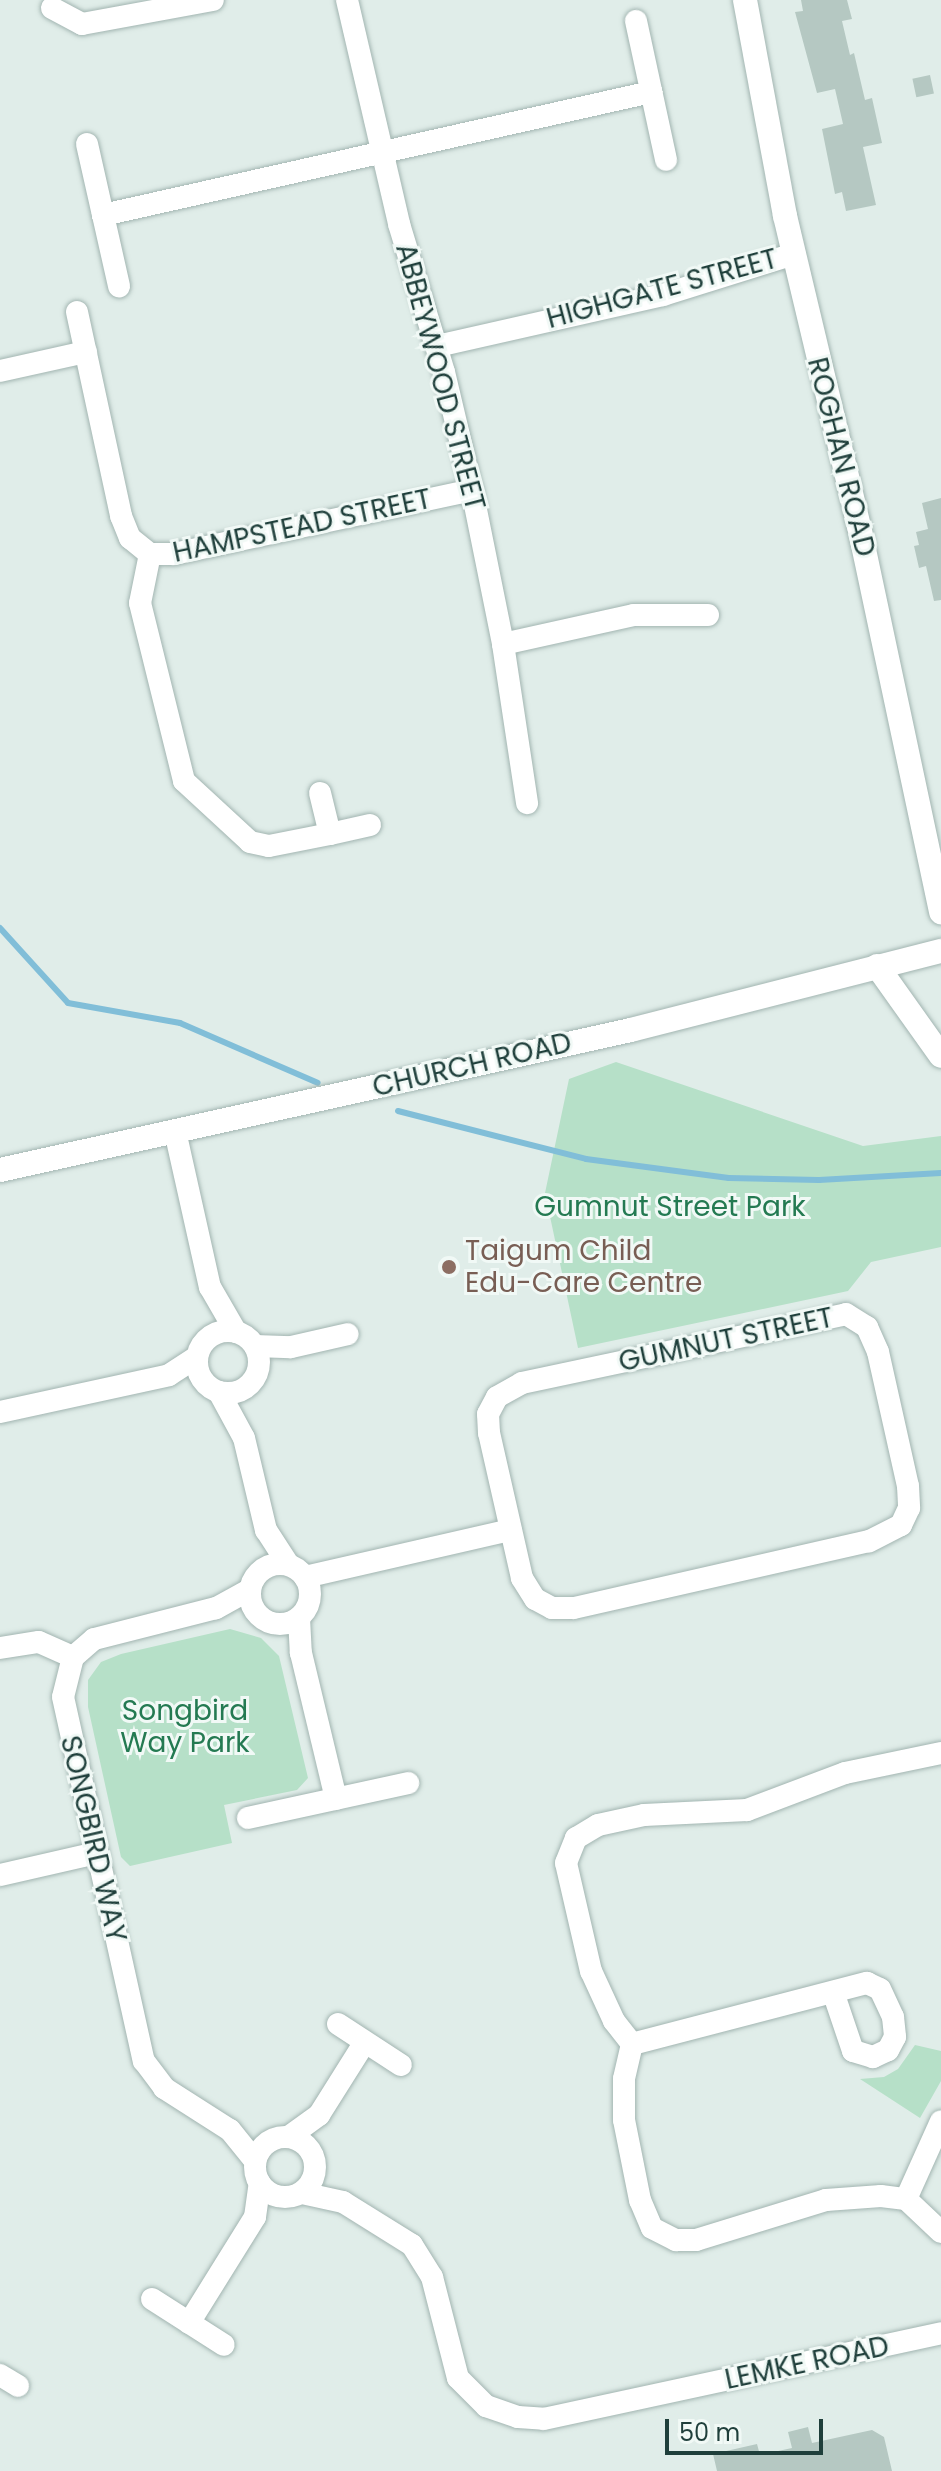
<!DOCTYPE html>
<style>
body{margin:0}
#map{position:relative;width:941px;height:2471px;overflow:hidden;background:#e0ede9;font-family:Poppins,sans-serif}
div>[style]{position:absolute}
.green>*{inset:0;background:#b6e0c8}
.stream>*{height:6px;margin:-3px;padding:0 3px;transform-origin:3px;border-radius:3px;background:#81bed8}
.building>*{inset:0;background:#b5c8c2;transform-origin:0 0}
.roads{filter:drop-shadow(0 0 2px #a2b5b1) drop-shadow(0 0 2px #a2b5b1)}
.street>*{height:22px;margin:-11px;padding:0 11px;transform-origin:11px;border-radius:11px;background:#fff}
.street>.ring{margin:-11px;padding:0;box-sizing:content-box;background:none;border:22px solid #fff;border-radius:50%}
.secondary>*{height:24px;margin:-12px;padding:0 12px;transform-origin:12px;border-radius:12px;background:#fff}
.dots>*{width:22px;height:22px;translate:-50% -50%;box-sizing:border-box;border:4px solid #f1f9f6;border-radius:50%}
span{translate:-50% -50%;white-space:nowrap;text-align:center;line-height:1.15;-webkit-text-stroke:6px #f1f9f6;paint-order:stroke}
.street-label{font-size:28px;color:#1f3f3b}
.park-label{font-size:28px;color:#247a52}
.education-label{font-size:28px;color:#785e54}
.left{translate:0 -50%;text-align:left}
.scale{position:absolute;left:665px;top:2419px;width:158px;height:36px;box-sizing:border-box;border:4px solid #1f3f3b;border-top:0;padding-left:10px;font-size:24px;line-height:28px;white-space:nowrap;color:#1f3f3b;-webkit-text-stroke:6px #f1f9f6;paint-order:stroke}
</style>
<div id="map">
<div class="green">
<i style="clip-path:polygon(616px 1062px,863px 1146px,941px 1136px,941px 1247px,871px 1262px,848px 1291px,578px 1348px,545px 1193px,569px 1079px)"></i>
<i style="clip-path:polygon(230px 1629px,261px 1638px,279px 1656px,308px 1778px,297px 1790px,224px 1805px,232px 1843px,130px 1866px,121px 1857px,88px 1707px,88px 1680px,101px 1662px,121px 1654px)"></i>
<i style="clip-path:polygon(915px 2045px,941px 2051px,941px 2081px,920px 2118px,860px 2079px,884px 2077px,898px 2069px)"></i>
</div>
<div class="stream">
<i style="left:0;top:928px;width:101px;rotate:47.8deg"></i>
<i style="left:68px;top:1003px;width:114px;rotate:10.1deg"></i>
<i style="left:180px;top:1023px;width:150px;rotate:23.5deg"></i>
<i style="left:398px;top:1111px;width:194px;rotate:14.3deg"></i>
<i style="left:586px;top:1159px;width:144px;rotate:7.6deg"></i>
<i style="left:729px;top:1178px;width:90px;rotate:1.3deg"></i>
<i style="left:819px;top:1180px;width:122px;rotate:-3.3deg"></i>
</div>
<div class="building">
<i style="clip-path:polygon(801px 0,847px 0,852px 19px,842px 21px,850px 55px,854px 53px,865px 100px,872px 98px,882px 143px,863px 147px,876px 205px,846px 211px,842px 192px,835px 194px,822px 129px,843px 124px,835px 89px,817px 93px,795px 12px,803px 11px)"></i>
<i style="left:930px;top:75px;width:19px;height:18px;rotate:78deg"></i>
<i style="clip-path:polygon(941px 498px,941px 600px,934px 601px,926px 566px,919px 568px,914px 546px,919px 545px,916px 532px,928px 529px,922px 503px)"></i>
<i style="clip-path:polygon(808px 2427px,812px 2443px,872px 2430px,884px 2437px,892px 2471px,717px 2471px,713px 2454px,757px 2444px,760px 2455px,792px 2448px,788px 2432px)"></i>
</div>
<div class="roads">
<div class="street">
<i style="left:347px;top:0;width:230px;rotate:76.9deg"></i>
<i style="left:399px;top:224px;width:155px;rotate:73.1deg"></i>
<i style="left:444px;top:372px;width:121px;rotate:76.7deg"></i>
<i style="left:472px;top:490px;width:157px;rotate:78.6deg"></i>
<i style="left:503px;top:644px;width:161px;rotate:81.4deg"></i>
<i style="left:52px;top:8px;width:34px;rotate:28deg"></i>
<i style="left:82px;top:24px;width:133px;rotate:-10.4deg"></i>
<i style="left:636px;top:21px;width:142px;rotate:77.8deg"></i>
<i style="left:87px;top:144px;width:146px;rotate:77.3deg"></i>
<i style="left:103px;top:215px;width:562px;rotate:-12.65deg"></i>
<i style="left:77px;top:312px;width:209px;rotate:77.8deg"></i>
<i style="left:121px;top:516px;width:24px;rotate:68deg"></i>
<i style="left:130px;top:538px;width:26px;rotate:39deg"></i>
<i style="left:150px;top:554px;width:24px"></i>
<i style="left:174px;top:554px;width:305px;rotate:-12.1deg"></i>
<i style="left:437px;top:346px;width:232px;rotate:-12.7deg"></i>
<i style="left:663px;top:295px;width:137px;rotate:-17.4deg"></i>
<i style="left:0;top:371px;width:88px;rotate:-12.5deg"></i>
<i style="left:150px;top:554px;width:50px;rotate:101.5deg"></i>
<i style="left:140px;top:603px;width:183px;rotate:76.1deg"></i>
<i style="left:184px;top:781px;width:90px;rotate:42.7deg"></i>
<i style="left:250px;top:842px;width:19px;rotate:12deg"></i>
<i style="left:269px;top:846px;width:62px;rotate:-11.1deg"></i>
<i style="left:503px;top:644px;width:134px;rotate:-12.5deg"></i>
<i style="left:634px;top:615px;width:74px"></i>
<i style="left:320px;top:793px;width:42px;rotate:76.3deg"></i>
<i style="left:330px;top:834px;width:41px;rotate:-12.7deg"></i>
<i style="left:175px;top:1131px;width:160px;rotate:77.4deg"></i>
<i style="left:210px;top:1287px;width:52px;rotate:60deg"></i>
<i style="left:846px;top:1314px;width:25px;rotate:32deg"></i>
<i style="left:867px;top:1327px;width:27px;rotate:66deg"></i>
<i style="left:878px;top:1352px;width:137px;rotate:77.4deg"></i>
<i style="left:908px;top:1486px;width:22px;rotate:87deg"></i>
<i style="left:909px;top:1508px;width:19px;rotate:115deg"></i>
<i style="left:901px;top:1525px;width:36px;rotate:153deg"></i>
<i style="left:869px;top:1541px;width:303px;rotate:167.2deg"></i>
<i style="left:573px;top:1608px;width:21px;rotate:180deg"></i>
<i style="left:552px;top:1608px;width:19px;rotate:-152deg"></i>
<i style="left:535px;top:1599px;width:25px;rotate:-122deg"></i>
<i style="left:522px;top:1578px;width:149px;rotate:-102.8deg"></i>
<i style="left:489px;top:1433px;width:19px;rotate:-93deg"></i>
<i style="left:488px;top:1414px;width:19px;rotate:-62deg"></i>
<i style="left:497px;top:1397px;width:29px;rotate:-29deg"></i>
<i style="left:522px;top:1383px;width:331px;rotate:-12deg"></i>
<i class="ring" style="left:197px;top:1331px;width:40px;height:40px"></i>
<i style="left:255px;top:1346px;width:36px;rotate:2deg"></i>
<i style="left:291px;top:1347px;width:58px;rotate:-12.8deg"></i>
<i style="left:219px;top:1392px;width:52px;rotate:61.5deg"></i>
<i style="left:244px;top:1438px;width:95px;rotate:76.6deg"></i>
<i style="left:266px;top:1530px;width:40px;rotate:57.1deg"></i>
<i style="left:0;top:1412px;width:173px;rotate:-12.3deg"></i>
<i style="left:169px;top:1375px;width:33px;rotate:-33deg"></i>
<i class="ring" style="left:250px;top:1564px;width:38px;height:38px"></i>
<i style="left:305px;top:1577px;width:211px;rotate:-12.9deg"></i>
<i style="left:249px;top:1590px;width:38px;rotate:151deg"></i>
<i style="left:216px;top:1608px;width:126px;rotate:165.7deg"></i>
<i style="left:94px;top:1639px;width:28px;rotate:139deg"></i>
<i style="left:73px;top:1657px;width:41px;rotate:104deg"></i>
<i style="left:63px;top:1697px;width:373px;rotate:77.5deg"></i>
<i style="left:144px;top:2061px;width:34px;rotate:53deg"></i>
<i style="left:164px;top:2088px;width:78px;rotate:32.5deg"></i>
<i style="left:230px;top:2130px;width:40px;rotate:51deg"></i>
<i style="left:299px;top:1618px;width:35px;rotate:87deg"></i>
<i style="left:301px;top:1653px;width:150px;rotate:76.5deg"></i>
<i style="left:0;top:1648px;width:39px;rotate:-9deg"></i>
<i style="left:39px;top:1642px;width:37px;rotate:24deg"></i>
<i style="left:941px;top:1753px;width:98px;rotate:168.2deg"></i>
<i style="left:845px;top:1773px;width:105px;rotate:159.3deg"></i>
<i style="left:747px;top:1810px;width:103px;rotate:177.2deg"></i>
<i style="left:644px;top:1815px;width:47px;rotate:167.7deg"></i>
<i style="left:598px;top:1825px;width:26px;rotate:149deg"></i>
<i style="left:576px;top:1838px;width:27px;rotate:112deg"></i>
<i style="left:566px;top:1863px;width:111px;rotate:77deg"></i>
<i style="left:591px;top:1971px;width:55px;rotate:65.3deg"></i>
<i style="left:614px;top:2021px;width:29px;rotate:52deg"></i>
<i style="left:632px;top:2044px;width:36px;rotate:103deg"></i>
<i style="left:624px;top:2079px;width:41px;rotate:90deg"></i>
<i style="left:624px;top:2120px;width:82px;rotate:78.7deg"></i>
<i style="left:640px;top:2200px;width:30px;rotate:67deg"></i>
<i style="left:652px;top:2228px;width:27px;rotate:27deg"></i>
<i style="left:676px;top:2240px;width:20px"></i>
<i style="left:696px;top:2240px;width:136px;rotate:-17.1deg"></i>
<i style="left:826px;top:2200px;width:55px;rotate:-4.2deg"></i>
<i style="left:881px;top:2196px;width:25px;rotate:7deg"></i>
<i style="left:906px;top:2199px;width:48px;rotate:43.3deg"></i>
<i style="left:248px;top:1818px;width:164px;rotate:-12.3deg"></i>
<i style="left:0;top:1875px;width:98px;rotate:-12.9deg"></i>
<i style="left:338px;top:2024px;width:75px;rotate:33.1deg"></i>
<i style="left:632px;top:2044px;width:243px;rotate:-14.6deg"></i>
<i style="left:867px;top:1983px;width:14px;rotate:25deg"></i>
<i style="left:880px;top:1989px;width:31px;rotate:65deg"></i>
<i style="left:893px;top:2017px;width:20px;rotate:84deg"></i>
<i style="left:895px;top:2037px;width:15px;rotate:118deg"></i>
<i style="left:888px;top:2050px;width:17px;rotate:155deg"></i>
<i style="left:873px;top:2057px;width:21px;rotate:-163deg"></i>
<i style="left:853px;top:2051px;width:62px;rotate:-108.7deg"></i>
<i style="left:290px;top:2136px;width:36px;rotate:-36deg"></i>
<i style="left:319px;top:2115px;width:86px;rotate:-57.8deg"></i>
<i class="ring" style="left:255px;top:2137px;width:38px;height:38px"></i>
<i style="left:302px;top:2193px;width:42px;rotate:12.4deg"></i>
<i style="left:343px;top:2202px;width:81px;rotate:31.9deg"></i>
<i style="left:412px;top:2245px;width:38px;rotate:58deg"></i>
<i style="left:432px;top:2277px;width:104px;rotate:75.6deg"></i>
<i style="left:458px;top:2378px;width:40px;rotate:45deg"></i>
<i style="left:486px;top:2406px;width:34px;rotate:19deg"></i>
<i style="left:518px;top:2417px;width:26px;rotate:4deg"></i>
<i style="left:544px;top:2419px;width:406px;rotate:-12.2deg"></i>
<i style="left:906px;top:2199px;width:85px;rotate:-65.8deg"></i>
<i style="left:152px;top:2299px;width:85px;rotate:32.6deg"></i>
<i style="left:189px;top:2323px;width:125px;rotate:-58.1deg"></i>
<i style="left:255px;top:2217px;width:34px;rotate:-82deg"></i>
<i style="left:0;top:2375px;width:21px;rotate:31deg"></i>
</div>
<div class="secondary">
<i style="left:745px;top:0;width:220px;rotate:79.5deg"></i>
<i style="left:785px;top:216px;width:319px;rotate:76.6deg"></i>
<i style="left:859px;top:526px;width:395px;rotate:78deg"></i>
<i style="left:877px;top:966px;width:110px;rotate:54.6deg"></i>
<i style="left:0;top:1170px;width:646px;rotate:-12.51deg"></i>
<i style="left:631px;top:1030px;width:320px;rotate:-14.3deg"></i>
</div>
</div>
<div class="dots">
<i style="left:449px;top:1267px;background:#8d6e63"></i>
</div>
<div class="street-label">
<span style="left:662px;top:289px;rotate:-15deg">HIGHGATE STREET</span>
<span style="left:440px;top:377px;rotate:75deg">ABBEYWOOD STREET</span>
<span style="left:841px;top:457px;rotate:76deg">ROGHAN ROAD</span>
<span style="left:302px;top:526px;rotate:-12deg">HAMPSTEAD STREET</span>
<span style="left:472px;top:1065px;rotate:-13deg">CHURCH ROAD</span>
<span style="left:726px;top:1340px;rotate:-12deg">GUMNUT STREET</span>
<span style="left:93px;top:1839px;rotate:77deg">SONGBIRD WAY</span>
<span style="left:807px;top:2363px;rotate:-12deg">LEMKE ROAD</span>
</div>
<div class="park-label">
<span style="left:670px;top:1207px">Gumnut Street Park</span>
<span style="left:185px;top:1727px">Songbird<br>Way Park</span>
</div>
<div class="education-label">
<span class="left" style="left:465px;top:1267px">Taigum Child<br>Edu-Care Centre</span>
</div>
<div class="scale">50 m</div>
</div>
